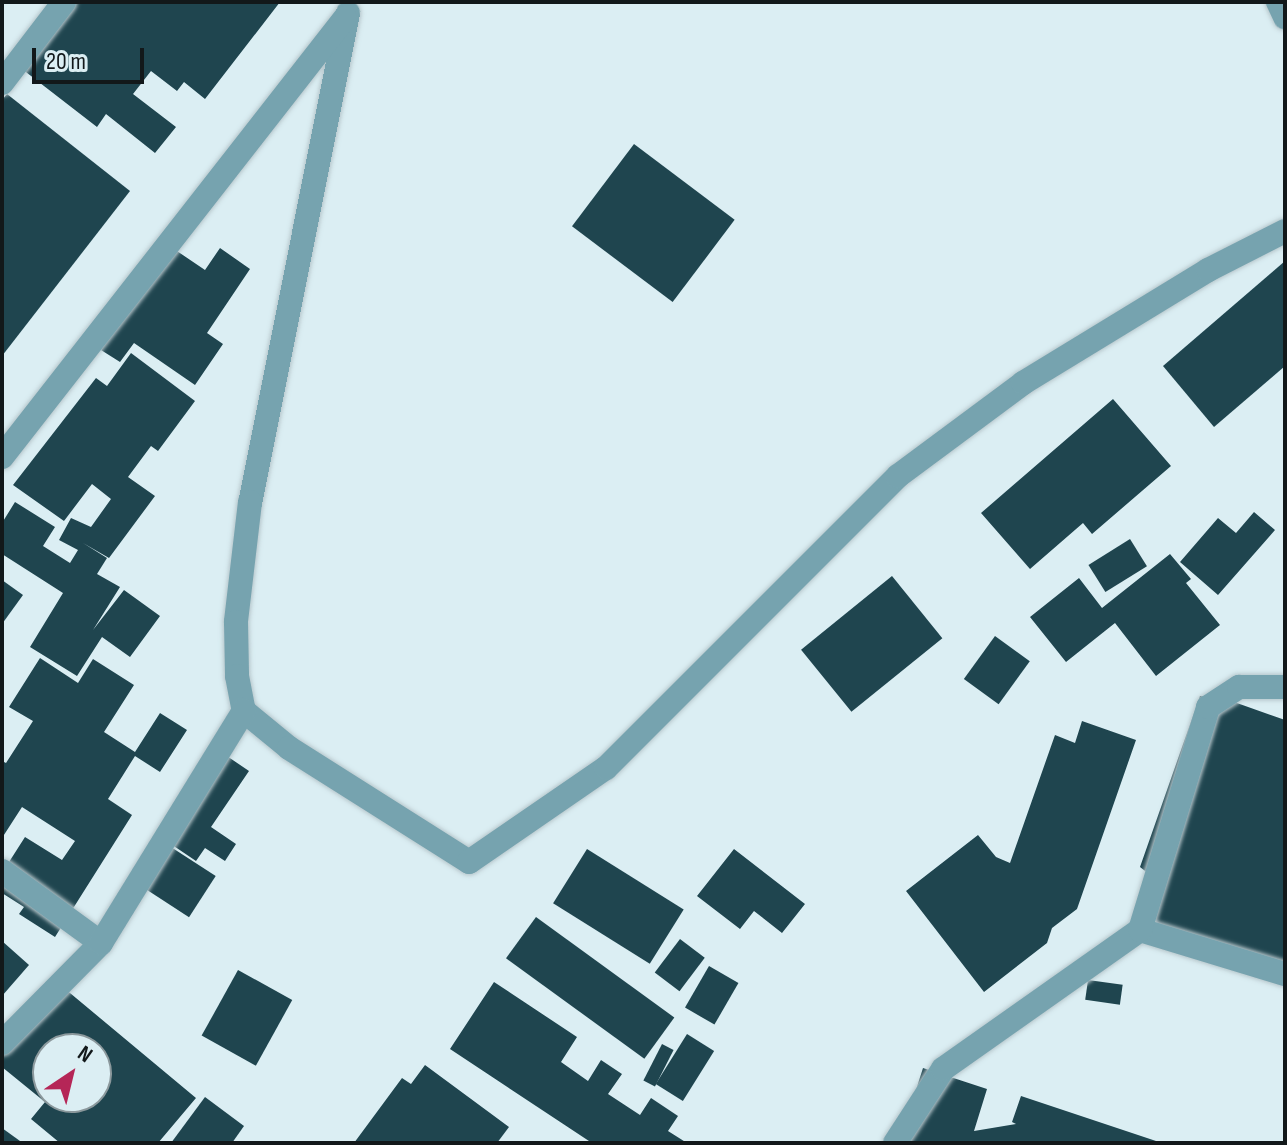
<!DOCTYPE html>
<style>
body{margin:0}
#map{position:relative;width:1287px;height:1145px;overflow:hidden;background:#dbeef3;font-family:"Sofia Sans Condensed",sans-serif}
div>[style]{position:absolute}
.building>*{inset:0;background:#1f454f;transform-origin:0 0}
.roads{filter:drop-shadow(0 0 2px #b7c7cc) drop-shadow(0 0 2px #b7c7cc)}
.street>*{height:24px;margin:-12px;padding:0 12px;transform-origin:12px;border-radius:12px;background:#76a3af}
span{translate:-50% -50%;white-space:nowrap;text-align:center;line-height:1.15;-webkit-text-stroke:8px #dbeef3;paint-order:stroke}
.frame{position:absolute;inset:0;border:4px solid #12181a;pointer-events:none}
.north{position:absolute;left:32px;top:1033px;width:80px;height:80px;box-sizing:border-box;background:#dbeef3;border:2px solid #8b989c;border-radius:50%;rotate:35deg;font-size:22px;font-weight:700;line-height:32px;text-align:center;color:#12181a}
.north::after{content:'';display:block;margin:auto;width:28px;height:36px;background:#b52657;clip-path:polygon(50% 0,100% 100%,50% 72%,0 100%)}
.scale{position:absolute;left:32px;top:48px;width:112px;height:36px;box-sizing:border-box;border:4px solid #12181a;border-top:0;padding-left:10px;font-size:24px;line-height:28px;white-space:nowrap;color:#12181a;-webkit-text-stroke:6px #dbeef3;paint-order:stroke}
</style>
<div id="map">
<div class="building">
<i style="clip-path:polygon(74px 2px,280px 2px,205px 99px,184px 82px,177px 91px,151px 71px,133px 94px,176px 127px,155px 153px,106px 114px,97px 127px,22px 69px)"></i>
<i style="clip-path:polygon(7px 94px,130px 191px,2px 356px,2px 100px)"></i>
<i style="left:634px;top:144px;width:126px;height:103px;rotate:37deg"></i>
<i style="clip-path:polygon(171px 247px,205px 270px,220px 248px,250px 269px,207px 333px,223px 344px,195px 385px,134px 343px,120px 362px,101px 350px)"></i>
<i style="clip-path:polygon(1285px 261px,1285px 366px,1214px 427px,1163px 366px)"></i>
<i style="clip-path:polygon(131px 353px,195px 401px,158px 451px,151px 446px,128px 477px,155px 496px,109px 558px,83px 543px,107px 558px,97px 574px,120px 587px,93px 630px,124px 590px,160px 616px,130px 657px,102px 637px,77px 676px,30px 647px,63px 593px,2px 554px,2px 523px,15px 502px,55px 527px,43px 546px,70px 563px,78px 550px,59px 540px,71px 518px,91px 527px,111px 499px,92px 484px,64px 521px,13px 485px,96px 378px,107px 386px)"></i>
<i style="clip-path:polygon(1113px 399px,1171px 466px,1092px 534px,1083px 523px,1030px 569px,981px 513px)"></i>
<i style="clip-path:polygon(1254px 512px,1275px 530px,1218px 595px,1180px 562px,1218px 518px,1236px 533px)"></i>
<i style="left:1130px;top:539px;width:32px;height:49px;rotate:58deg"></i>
<i style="clip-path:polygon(1170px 554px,1191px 579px,1186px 583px,1220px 625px,1156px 676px,1115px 623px,1066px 662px,1030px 617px,1079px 578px,1102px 608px)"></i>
<i style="left:892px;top:576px;width:80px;height:117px;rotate:51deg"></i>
<i style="clip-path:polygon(2px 580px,23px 595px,2px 624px)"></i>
<i style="left:995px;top:636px;width:43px;height:53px;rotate:36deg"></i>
<i style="clip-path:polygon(40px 658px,78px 683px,93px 659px,134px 685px,104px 732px,135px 752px,160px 713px,187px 730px,160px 772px,135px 756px,108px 799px,132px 815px,55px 937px,19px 914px,24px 907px,2px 893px,2px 873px,25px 837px,62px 860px,75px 841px,22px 807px,2px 838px,2px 761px,6px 763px,33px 721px,9px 707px)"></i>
<i style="clip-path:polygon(1200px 696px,1220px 697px,1285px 720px,1285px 980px,1261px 979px,1140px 936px,1158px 881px,1140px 867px)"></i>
<i style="clip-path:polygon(1082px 721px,1136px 740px,1077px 909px,1052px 928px,1047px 943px,984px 992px,906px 891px,978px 835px,996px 857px,1010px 863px,1055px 735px,1075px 743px)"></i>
<i style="clip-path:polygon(218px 750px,249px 771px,211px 827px,236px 844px,225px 861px,205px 848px,196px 861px,159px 836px)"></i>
<i style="left:157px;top:838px;width:70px;height:49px;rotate:33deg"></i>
<i style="left:587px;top:849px;width:114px;height:64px;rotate:32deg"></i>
<i style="clip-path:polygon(734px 849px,805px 904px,782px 933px,754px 911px,740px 929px,697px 896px)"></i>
<i style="left:536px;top:917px;width:171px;height:51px;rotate:36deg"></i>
<i style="left:680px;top:939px;width:31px;height:42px;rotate:37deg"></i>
<i style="clip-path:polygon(2px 941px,29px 965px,2px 996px)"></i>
<i style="left:709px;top:966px;width:34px;height:48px;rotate:30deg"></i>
<i style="left:238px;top:970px;width:62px;height:75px;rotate:29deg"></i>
<i style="left:1088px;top:980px;width:35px;height:20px;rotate:8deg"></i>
<i style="clip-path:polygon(494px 982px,577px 1037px,561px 1062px,588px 1081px,601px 1060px,622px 1074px,608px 1094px,640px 1115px,651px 1098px,678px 1116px,668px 1131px,687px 1143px,592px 1143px,450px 1049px)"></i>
<i style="clip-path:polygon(evenodd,58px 983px,196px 1098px,158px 1143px,60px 1143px,31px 1119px,45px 1102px,2px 1067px,2px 1050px,58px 983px,48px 1049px,96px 1049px,96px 1097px,48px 1097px,48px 1049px)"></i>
<i style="left:687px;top:1034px;width:32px;height:59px;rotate:32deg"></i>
<i style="left:662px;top:1044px;width:13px;height:41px;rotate:27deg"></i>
<i style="clip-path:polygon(425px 1065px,509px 1127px,497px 1143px,354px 1143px,402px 1078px,411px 1084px)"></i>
<i style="clip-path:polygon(923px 1068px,987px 1089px,974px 1131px,1016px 1124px,1012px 1122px,1021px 1096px,1162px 1143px,899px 1143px)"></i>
<i style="clip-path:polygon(205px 1097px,244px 1126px,232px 1143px,171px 1143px)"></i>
<i style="clip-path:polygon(2px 1128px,20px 1141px,18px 1143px,2px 1143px)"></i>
</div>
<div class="roads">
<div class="street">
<i style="left:1278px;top:2px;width:17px;rotate:65deg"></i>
<i style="left:348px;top:13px;width:499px;rotate:101.3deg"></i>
<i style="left:250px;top:502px;width:121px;rotate:96.7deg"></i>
<i style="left:236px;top:622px;width:54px;rotate:88.9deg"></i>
<i style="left:237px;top:676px;width:36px;rotate:79deg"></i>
<i style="left:244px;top:711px;width:58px;rotate:39.4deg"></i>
<i style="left:289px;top:748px;width:213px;rotate:32.3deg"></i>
<i style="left:469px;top:862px;width:166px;rotate:-34.5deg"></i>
<i style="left:606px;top:768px;width:413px;rotate:-45deg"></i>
<i style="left:898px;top:476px;width:156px;rotate:-36.6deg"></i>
<i style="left:1023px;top:383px;width:217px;rotate:-31.4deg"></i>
<i style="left:1208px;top:270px;width:86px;rotate:-26.9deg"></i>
<i style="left:2px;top:83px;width:102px;rotate:-52.6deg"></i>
<i style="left:2px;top:457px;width:557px;rotate:-52deg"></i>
<i style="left:2px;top:871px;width:122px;rotate:36deg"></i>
<i style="left:1140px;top:930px;width:152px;rotate:16.9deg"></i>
<i style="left:2px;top:1043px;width:141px;rotate:-45.3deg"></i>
<i style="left:101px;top:943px;width:273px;rotate:-58.4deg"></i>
<i style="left:895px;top:1143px;width:88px;rotate:-57deg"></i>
<i style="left:943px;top:1069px;width:241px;rotate:-35.2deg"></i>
<i style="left:1140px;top:930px;width:233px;rotate:-73deg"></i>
<i style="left:1208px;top:707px;width:37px;rotate:-33deg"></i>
<i style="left:1239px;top:687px;width:46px"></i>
</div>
</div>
<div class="frame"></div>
<div class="north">N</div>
<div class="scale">20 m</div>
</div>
